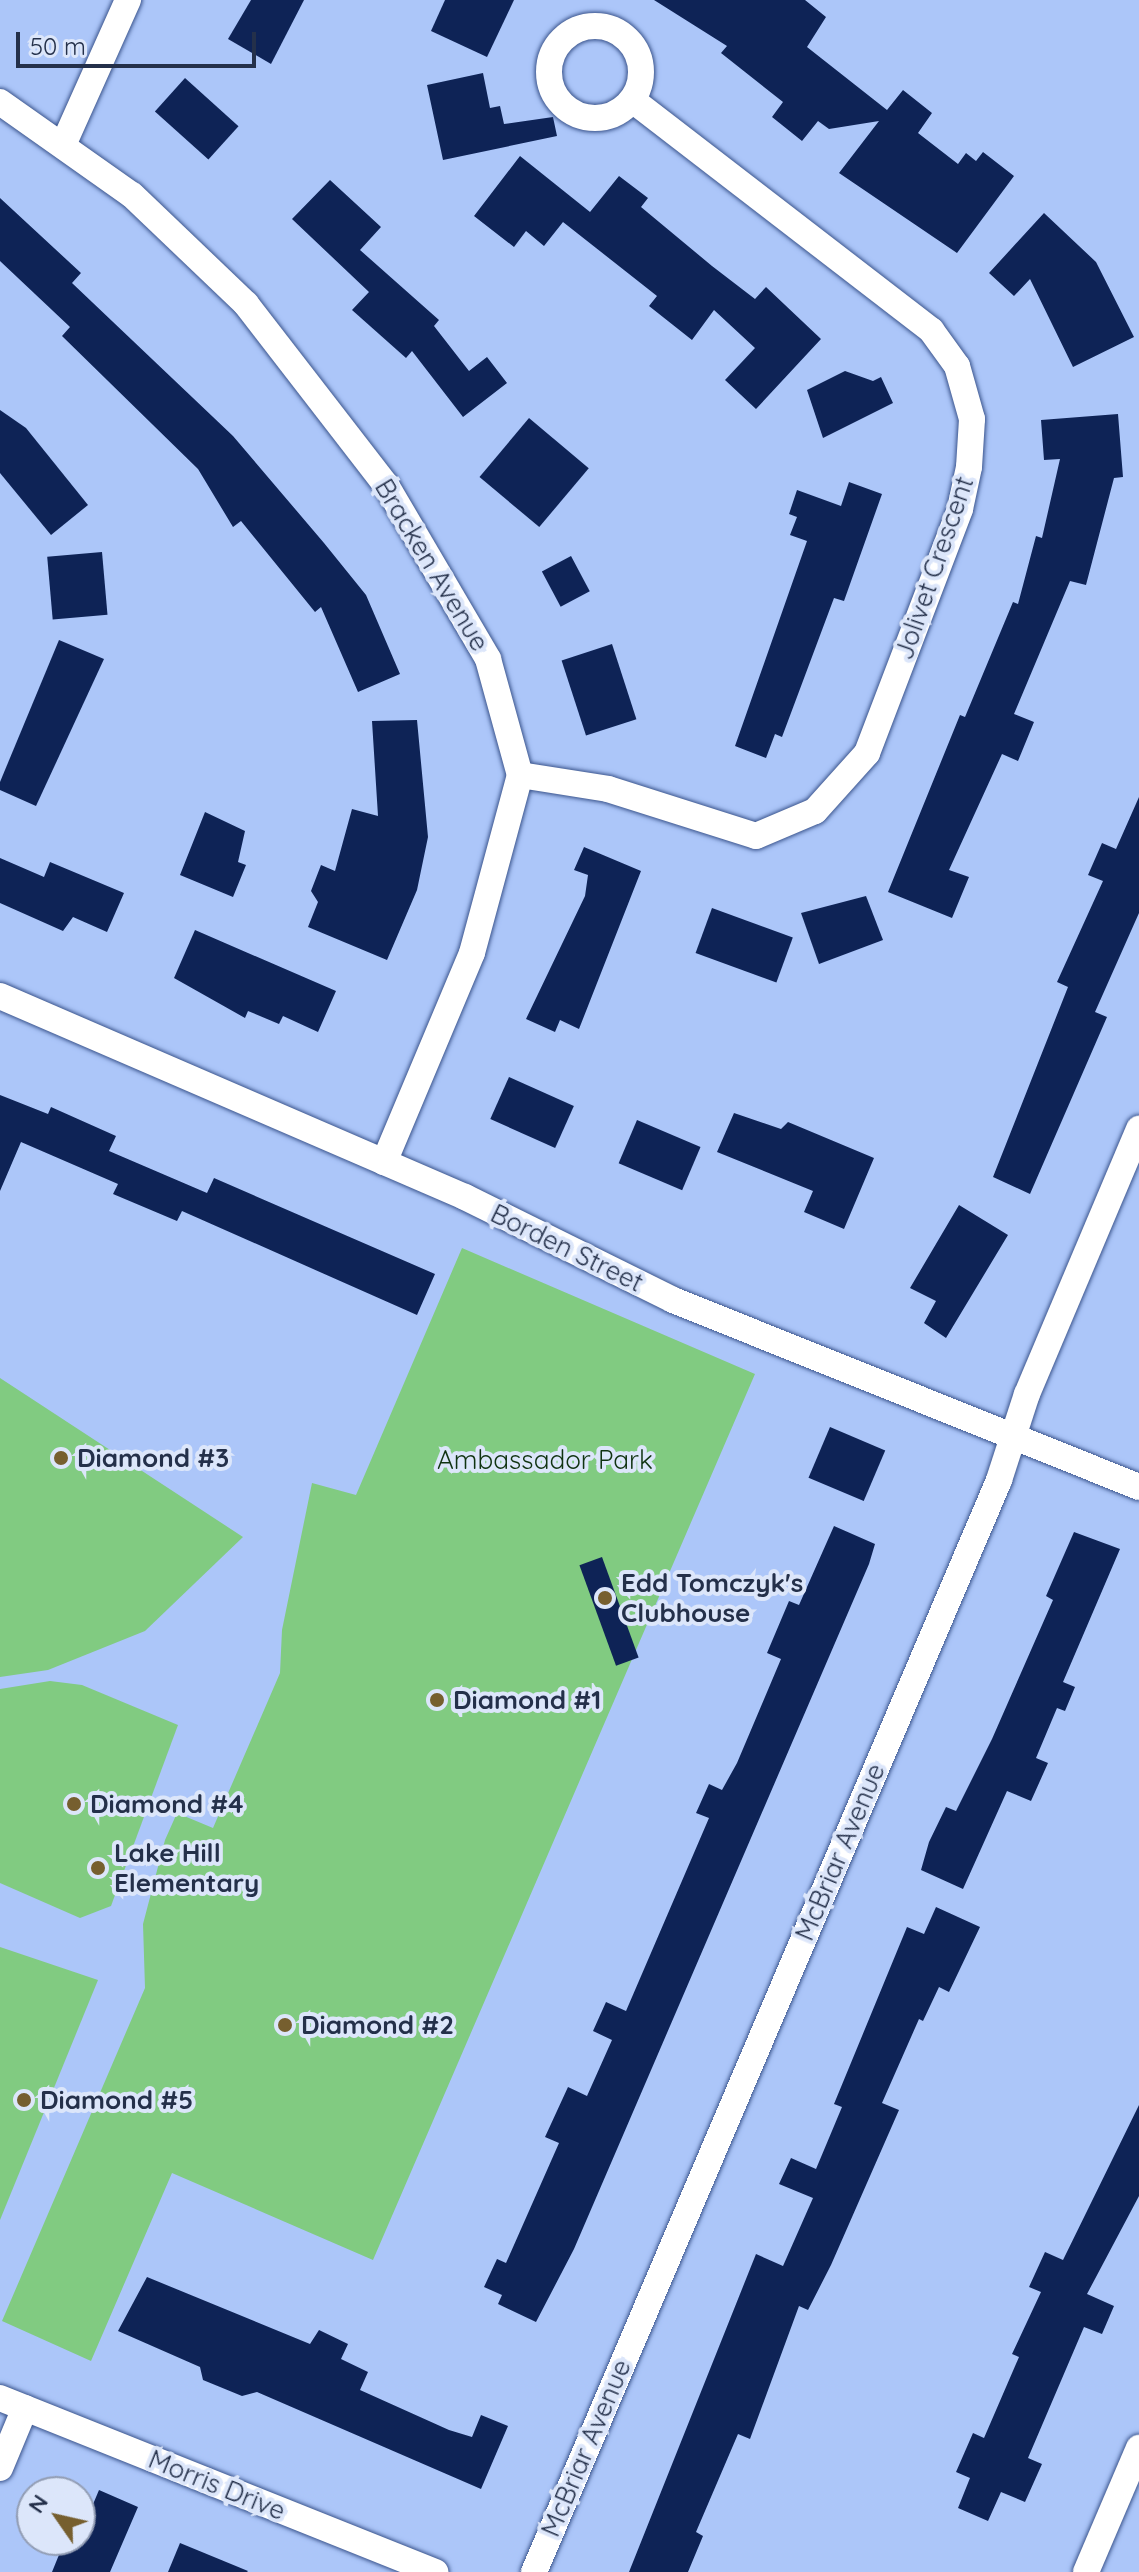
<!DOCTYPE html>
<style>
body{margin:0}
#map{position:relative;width:1139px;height:2572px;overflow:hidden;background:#acc6f9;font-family:Quicksand,sans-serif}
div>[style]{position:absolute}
.green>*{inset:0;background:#81cb81}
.building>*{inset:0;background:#0e2356;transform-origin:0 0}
.roads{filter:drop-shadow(0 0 2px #3b558d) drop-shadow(0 0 2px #3b558d)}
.street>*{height:26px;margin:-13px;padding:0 13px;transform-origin:13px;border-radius:13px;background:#fff}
.street>.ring{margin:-13px;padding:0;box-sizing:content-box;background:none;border:26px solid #fff;border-radius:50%}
.dots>*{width:22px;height:22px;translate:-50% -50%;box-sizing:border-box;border:4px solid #dce6fa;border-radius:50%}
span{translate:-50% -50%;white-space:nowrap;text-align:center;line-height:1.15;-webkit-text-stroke:8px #dce6fa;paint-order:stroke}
.street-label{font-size:26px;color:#24304a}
.poi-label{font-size:26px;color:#24304a;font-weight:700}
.left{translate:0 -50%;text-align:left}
.park-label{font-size:26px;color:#103311}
.north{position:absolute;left:16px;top:2476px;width:80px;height:80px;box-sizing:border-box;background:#dce6fa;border:2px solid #929db4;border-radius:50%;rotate:304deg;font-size:22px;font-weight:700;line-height:32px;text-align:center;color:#24304a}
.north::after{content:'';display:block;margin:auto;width:28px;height:36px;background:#765f2f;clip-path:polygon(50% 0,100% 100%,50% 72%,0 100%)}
.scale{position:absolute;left:16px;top:32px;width:240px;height:36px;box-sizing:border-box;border:4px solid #24304a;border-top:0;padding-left:10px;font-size:24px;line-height:28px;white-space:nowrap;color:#24304a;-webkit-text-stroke:6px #dce6fa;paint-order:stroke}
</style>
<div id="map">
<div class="green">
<i style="clip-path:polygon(462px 1248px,755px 1374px,373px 2260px,172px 2173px,91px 2361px,2px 2321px,145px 1988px,143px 1924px,165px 1840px,177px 1813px,213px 1828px,280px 1673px,282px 1630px,312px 1483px,356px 1495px)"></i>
<i style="clip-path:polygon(0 1378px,243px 1537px,145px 1631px,48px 1670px,0 1677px)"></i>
<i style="clip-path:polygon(50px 1681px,82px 1685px,178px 1725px,111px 1906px,80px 1918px,0 1883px,0 1689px)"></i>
<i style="clip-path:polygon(0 1947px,98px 1980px,0 2220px)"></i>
</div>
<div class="building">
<i style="clip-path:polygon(251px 0,304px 0,271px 64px,228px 39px)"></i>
<i style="clip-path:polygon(445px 0,514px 0,487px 57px,431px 31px)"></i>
<i style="clip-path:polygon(654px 0,805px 0,826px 17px,807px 47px,887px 110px,903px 90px,932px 113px,918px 133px,958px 164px,966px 153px,976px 161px,983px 152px,1014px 176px,957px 253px,839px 173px,879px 121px,829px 129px,818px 121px,802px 141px,772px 117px,783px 102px,721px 53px,727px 46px)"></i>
<i style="clip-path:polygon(483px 73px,490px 108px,500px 106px,504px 124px,553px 117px,557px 136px,443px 160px,427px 85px)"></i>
<i style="left:185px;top:78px;width:72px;height:45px;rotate:42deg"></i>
<i style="clip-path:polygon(520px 156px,590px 212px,619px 176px,648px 198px,641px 207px,712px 266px,755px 299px,766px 287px,821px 339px,756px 409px,725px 380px,755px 348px,714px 310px,692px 340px,649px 306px,657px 296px,563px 222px,544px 246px,526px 231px,514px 247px,474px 216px)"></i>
<i style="clip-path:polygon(330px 180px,381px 227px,360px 250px,439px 320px,434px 326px,469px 371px,487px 357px,507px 383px,463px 417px,412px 351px,406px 358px,352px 310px,369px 292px,292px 219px)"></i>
<i style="clip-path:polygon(0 198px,81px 273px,72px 283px,233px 436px,324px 543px,366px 595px,400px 674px,358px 692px,321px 607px,315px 612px,241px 521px,233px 527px,198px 469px,62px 336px,70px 327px,0 261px)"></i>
<i style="clip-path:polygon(1044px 213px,1096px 262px,1134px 337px,1073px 367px,1030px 279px,1014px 296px,989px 273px)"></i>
<i style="clip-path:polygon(845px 371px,873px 381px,881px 377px,893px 403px,823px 438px,807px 390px)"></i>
<i style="clip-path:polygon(0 410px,26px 428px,88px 505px,51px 535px,0 473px)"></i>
<i style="clip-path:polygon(1118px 414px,1123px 477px,1114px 478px,1086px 585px,1070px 581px,1014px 714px,1034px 722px,1018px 761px,1002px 754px,949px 870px,969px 877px,952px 918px,888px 892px,960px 715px,965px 717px,1013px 602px,1018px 604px,1036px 536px,1042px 538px,1060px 459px,1044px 460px,1041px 420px)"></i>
<i style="left:529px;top:418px;width:78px;height:77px;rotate:40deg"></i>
<i style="clip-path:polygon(849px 482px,882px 494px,844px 601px,834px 598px,782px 737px,775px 734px,766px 758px,735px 746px,807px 541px,790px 535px,797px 517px,789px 514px,797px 490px,841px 506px)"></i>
<i style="left:102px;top:552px;width:63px;height:55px;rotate:85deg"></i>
<i style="left:571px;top:556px;width:40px;height:33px;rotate:62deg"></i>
<i style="clip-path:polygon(59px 640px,104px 659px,36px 806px,0 790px,0 782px)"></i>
<i style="left:612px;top:644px;width:79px;height:53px;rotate:72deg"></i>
<i style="clip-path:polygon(417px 720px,428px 837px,417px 890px,387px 960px,308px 927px,318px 902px,311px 891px,321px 865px,335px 871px,352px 809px,378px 816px,372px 721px)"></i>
<i style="clip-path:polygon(1139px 797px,1139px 913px,1095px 1012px,1107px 1017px,1030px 1194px,993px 1177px,1068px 987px,1057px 982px,1103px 881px,1088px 875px,1102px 843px,1116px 849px)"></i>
<i style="clip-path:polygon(205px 812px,245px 831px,238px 862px,246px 865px,233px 897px,180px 875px)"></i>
<i style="clip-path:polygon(584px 847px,641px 871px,579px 1029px,560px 1020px,555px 1032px,526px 1019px,585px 896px,588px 875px,574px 870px)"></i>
<i style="clip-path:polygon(0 858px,44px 877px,50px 862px,124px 893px,107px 932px,73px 917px,63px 931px,0 903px)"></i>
<i style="clip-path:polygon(866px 896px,883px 940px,819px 964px,801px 913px)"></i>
<i style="left:712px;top:908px;width:86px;height:48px;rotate:20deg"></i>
<i style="clip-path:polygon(195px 930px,336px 991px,318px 1032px,283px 1016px,279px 1024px,248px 1011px,245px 1018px,174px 978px)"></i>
<i style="left:509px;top:1077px;width:71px;height:46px;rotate:24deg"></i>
<i style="clip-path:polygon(0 1095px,48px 1114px,51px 1107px,116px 1136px,109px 1151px,207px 1193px,214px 1178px,435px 1274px,417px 1315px,182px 1211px,177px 1221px,113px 1194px,118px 1184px,21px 1142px,0 1191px)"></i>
<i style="clip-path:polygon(734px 1113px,781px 1129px,788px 1122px,874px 1158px,844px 1229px,804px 1212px,813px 1191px,717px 1152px)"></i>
<i style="left:637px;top:1120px;width:69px;height:47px;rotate:23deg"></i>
<i style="clip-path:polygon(959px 1205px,1008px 1235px,946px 1338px,924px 1323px,936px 1301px,910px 1288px)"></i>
<i style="left:830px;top:1427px;width:60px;height:55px;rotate:23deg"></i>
<i style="clip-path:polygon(834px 1526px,875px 1544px,869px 1564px,574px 2249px,536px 2322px,498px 2304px,502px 2295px,484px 2287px,497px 2259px,506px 2263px,559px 2143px,545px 2137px,568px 2087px,587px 2096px,612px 2040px,593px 2031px,606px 2002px,626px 2011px,709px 1818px,696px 1813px,709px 1784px,722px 1790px,737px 1763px,781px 1659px,767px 1653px,789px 1601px,799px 1605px)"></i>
<i style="clip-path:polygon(1074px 1532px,1120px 1549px,1063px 1682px,1075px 1687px,1065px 1711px,1057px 1708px,1036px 1758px,1048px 1763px,1031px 1801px,1007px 1791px,963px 1889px,921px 1870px,929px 1842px,946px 1807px,956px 1811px,992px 1739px,1053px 1600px,1046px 1596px)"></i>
<i style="left:602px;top:1557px;width:107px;height:24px;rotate:70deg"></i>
<i style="clip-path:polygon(936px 1907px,980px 1927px,949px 1992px,939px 1987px,923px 2021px,919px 2019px,882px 2103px,899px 2110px,831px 2265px,808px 2310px,799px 2306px,750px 2439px,738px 2434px,696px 2532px,703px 2536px,688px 2572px,629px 2572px,756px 2254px,783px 2266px,813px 2198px,779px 2184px,791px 2158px,816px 2169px,842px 2107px,834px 2104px,907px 1927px,924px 1934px)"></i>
<i style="clip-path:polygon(1139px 2105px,1139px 2196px,1087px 2294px,1114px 2306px,1102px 2334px,1084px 2327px,1028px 2458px,1042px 2464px,1025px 2502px,1001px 2492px,988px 2521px,958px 2508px,970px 2478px,956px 2472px,973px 2433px,984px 2438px,1019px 2357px,1012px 2354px,1041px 2292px,1029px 2287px,1045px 2252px,1063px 2260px)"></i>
<i style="clip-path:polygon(147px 2277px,310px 2344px,319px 2330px,348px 2344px,341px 2359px,368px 2372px,360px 2390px,449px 2430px,472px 2437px,481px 2415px,508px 2426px,481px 2489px,257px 2392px,242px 2396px,203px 2380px,200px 2367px,118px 2331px)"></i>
<i style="clip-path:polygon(99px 2490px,138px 2507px,110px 2572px,52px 2572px,65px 2540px,80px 2540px,80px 2505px,91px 2509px)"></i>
<i style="clip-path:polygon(180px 2543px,248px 2571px,247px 2572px,168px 2572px)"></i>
</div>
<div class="roads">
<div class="street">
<i class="ring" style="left:549px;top:26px;width:66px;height:66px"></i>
<i style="left:0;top:102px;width:161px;rotate:35.2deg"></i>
<i style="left:132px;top:195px;width:158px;rotate:43.7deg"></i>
<i style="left:246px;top:304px;width:229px;rotate:52.3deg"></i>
<i style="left:386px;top:485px;width:202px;rotate:59.6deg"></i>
<i style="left:488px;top:659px;width:120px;rotate:74.6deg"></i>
<i style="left:520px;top:775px;width:184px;rotate:105.1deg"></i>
<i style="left:472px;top:953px;width:227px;rotate:112.8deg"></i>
<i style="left:64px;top:143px;width:157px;rotate:-65.9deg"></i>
<i style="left:520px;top:775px;width:89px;rotate:9deg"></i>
<i style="left:608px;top:789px;width:155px;rotate:17.6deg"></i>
<i style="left:756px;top:836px;width:64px;rotate:-23deg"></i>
<i style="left:815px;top:811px;width:78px;rotate:-48.1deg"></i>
<i style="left:867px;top:753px;width:261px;rotate:-69.1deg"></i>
<i style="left:960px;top:509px;width:43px;rotate:-77.9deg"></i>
<i style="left:969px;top:467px;width:48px;rotate:-86.4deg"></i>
<i style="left:972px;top:419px;width:55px;rotate:-105.8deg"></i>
<i style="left:957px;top:366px;width:44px;rotate:-125.8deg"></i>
<i style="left:931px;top:330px;width:377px;rotate:-142.4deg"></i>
<i style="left:0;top:996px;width:507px;rotate:23.38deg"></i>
<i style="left:465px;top:1197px;width:232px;rotate:26.3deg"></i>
<i style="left:673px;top:1300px;width:502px;rotate:21.86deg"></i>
<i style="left:0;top:2398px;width:469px;rotate:21.8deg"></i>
<i style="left:0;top:2468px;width:65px;rotate:-67.4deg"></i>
<i style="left:534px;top:2572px;width:1187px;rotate:-66.93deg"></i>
<i style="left:999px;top:1480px;width:90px;rotate:-72deg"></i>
<i style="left:1027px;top:1394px;width:288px;rotate:-67.1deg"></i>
<i style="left:1086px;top:2572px;width:135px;rotate:-66.9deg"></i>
</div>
</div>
<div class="dots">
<i style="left:61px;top:1458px;background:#765f2f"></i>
<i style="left:605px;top:1598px;background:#765f2f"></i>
<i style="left:437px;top:1700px;background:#765f2f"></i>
<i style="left:74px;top:1804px;background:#765f2f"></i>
<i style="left:98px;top:1868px;background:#765f2f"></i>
<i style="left:285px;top:2025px;background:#765f2f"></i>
<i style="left:24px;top:2100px;background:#765f2f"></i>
</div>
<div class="street-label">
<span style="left:432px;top:565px;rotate:59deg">Bracken Avenue</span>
<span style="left:934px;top:568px;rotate:-71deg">Jolivet Crescent</span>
<span style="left:567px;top:1248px;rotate:26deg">Borden Street</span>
<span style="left:840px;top:1852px;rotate:-67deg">McBriar Avenue</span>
<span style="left:586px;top:2448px;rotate:-67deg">McBriar Avenue</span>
<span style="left:217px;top:2485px;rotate:22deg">Morris Drive</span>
</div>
<div class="poi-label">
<span class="left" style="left:77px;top:1458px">Diamond #3</span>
<span class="left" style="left:621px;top:1598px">Edd Tomczyk's<br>Clubhouse</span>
<span class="left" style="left:453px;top:1700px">Diamond #1</span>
<span class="left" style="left:90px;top:1804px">Diamond #4</span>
<span class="left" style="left:114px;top:1868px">Lake Hill<br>Elementary</span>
<span class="left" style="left:301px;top:2025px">Diamond #2</span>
<span class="left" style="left:40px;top:2100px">Diamond #5</span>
</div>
<div class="park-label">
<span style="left:545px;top:1460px">Ambassador Park</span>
</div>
<div class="north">N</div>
<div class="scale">50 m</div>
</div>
